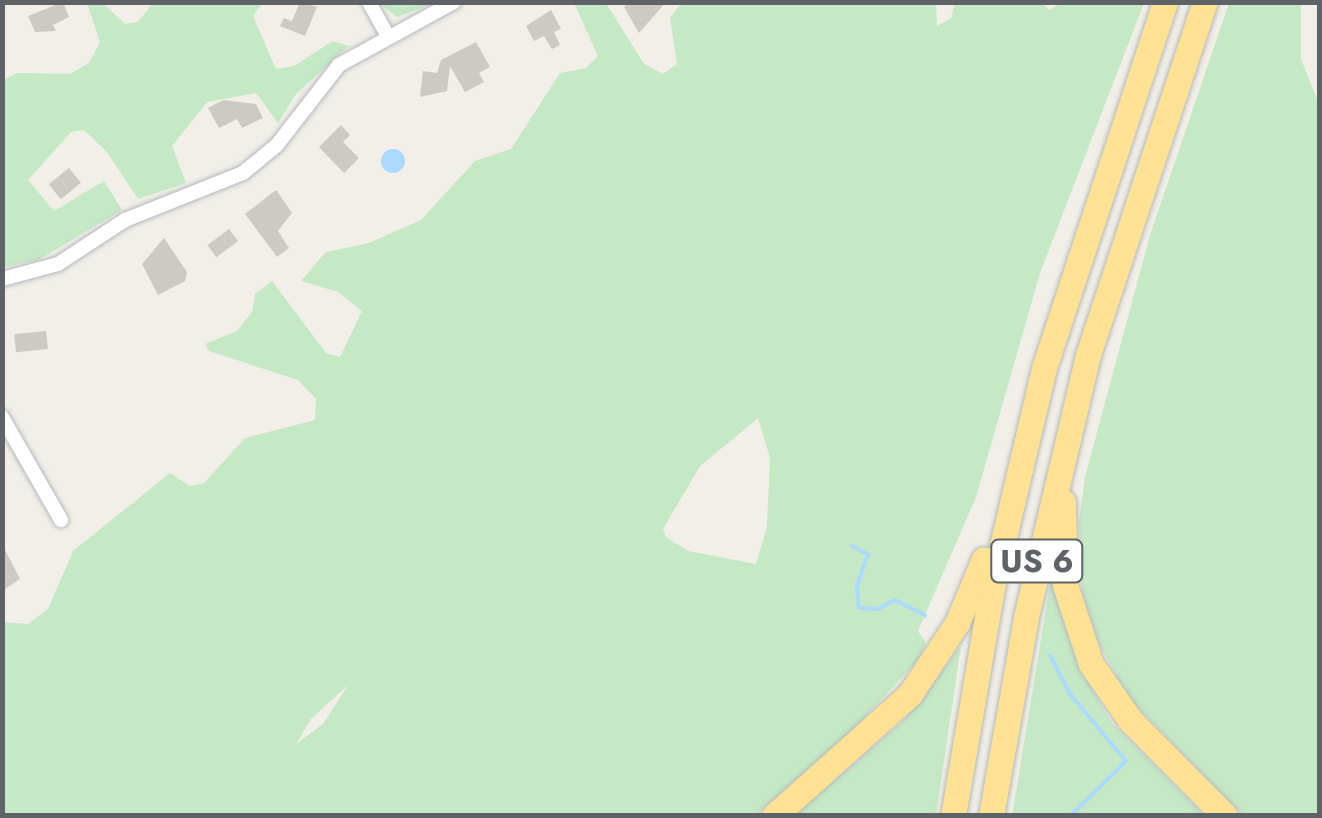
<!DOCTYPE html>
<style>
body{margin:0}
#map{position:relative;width:1322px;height:818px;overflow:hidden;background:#f1efe8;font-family:Jost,sans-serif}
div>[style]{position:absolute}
.green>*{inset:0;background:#c5e8c5}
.water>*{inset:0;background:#aadaff}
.round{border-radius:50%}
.stream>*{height:4px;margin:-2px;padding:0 2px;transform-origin:2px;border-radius:2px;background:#aadaff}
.building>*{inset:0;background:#cccac5;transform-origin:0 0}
.roads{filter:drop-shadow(0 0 2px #b5b8bc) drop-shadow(0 0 2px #b5b8bc)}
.street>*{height:14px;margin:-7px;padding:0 7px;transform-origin:7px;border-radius:7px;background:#fff}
.highway>*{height:25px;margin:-12.5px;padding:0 12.5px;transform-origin:12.5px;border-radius:12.5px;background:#fde293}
span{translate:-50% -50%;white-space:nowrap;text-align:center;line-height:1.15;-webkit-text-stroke:10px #fff;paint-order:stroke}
.shield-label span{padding:2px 8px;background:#fff;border:2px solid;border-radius:8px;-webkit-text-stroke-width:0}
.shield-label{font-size:32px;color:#5f6368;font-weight:700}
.frame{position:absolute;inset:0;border:5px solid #5f6368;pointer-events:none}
</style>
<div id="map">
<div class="green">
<i style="clip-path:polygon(87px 3px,103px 3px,125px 24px,138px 22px,153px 3px,262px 3px,253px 16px,276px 69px,294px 66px,333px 41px,349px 46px,296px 94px,278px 123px,256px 93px,207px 102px,172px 146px,186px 183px,138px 199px,107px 152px,84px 130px,71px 132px,28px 180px,54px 211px,104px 181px,122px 210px,38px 260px,3px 267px,3px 80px,17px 73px,70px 74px,89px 63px,100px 42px)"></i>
<i style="clip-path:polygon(379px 3px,435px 3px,397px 17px)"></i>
<i style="clip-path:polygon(evenodd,574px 3px,606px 3px,644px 64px,663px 74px,677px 64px,670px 17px,682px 3px,936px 3px,937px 26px,951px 18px,955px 3px,1041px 3px,1049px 10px,1062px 3px,1144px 3px,1040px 273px,976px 497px,918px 631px,926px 643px,919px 659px,851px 732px,756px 815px,3px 816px,3px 622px,28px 624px,48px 609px,73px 551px,170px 473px,190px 486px,204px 483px,245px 438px,315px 420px,316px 399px,298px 380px,209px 351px,205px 344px,237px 331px,252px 312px,255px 294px,272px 281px,326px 353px,340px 357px,362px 311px,338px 292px,301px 281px,326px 252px,369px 243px,421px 220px,475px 161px,511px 149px,560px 73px,586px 68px,598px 56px,574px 3px,758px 418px,770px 458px,767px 527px,756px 564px,688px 551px,666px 537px,663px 529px,700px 466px,758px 418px,574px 3px,348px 685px,323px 724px,296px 744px,311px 719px,348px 685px)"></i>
<i style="clip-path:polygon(1229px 3px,1301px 3px,1301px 59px,1320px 107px,1319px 815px,1243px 815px,1129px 698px,1098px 642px,1082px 593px,1079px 521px,1085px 477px,1150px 235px)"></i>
<i style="clip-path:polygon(1052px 572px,1077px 664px,1112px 723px,1204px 815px,1012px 816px)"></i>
<i style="clip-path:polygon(961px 646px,936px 815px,795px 815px,903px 721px)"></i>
</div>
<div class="water">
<i class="round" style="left:381px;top:149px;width:24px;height:24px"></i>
</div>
<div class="stream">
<i style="left:852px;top:546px;width:18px;rotate:27deg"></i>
<i style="left:868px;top:554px;width:34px;rotate:109deg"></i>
<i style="left:857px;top:586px;width:22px;rotate:85deg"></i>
<i style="left:859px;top:608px;width:19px;rotate:3deg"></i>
<i style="left:878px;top:609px;width:19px;rotate:-28deg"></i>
<i style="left:895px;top:600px;width:34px;rotate:27deg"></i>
<i style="left:1050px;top:655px;width:44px;rotate:62.9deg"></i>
<i style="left:1070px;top:694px;width:87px;rotate:50.1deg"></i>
<i style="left:1126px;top:761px;width:78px;rotate:135.5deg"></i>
</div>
<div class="building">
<i style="clip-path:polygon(63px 2px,69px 17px,53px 25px,56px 31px,35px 32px,28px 16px)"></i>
<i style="clip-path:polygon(300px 2px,317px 7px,305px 36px,280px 26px,284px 18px,292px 21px)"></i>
<i style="clip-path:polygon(630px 2px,666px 2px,639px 33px,624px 7px)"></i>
<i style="clip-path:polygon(551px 10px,561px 29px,554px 32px,560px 45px,552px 49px,544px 36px,534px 41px,526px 26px)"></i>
<i style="clip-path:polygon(476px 42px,490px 67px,479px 73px,484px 82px,465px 92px,450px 66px,447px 91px,420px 97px,423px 71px,437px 73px,441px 60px)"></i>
<i style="clip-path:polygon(223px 100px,256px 104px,263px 118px,242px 128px,237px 119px,219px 128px,208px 108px)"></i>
<i style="clip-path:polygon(341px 125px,350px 135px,343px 142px,359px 158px,344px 173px,319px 147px)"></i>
<i style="left:69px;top:168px;width:19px;height:26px;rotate:51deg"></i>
<i style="clip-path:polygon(276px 190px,292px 213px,278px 231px,289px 248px,277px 257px,245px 214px)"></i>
<i style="left:229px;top:229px;width:15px;height:27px;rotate:53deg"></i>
<i style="clip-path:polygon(164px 238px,187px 272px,185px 281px,158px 295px,142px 264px)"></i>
<i style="left:46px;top:331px;width:18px;height:32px;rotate:84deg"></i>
<i style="clip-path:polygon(2px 544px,20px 579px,2px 591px)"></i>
</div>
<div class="roads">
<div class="street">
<i style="left:369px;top:2px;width:38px;rotate:61deg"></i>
<i style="left:2px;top:279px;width:58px;rotate:-15deg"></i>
<i style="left:58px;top:264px;width:80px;rotate:-33.3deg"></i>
<i style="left:125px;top:220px;width:127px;rotate:-21.7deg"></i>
<i style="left:243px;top:173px;width:44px;rotate:-39.5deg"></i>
<i style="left:277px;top:145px;width:101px;rotate:-52.2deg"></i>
<i style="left:339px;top:65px;width:131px;rotate:-28.7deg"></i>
<i style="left:2px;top:417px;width:119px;rotate:60.2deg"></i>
</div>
<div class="highway">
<i style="left:1063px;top:502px;width:83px;rotate:88.6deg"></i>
<i style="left:1065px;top:585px;width:83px;rotate:71.8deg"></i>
<i style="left:1091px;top:664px;width:68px;rotate:55.1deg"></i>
<i style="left:1130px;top:720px;width:135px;rotate:45.3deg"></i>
<i style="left:774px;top:816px;width:183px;rotate:-41.9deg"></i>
<i style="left:910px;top:694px;width:85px;rotate:-56.5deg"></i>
<i style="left:957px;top:623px;width:69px;rotate:-67.1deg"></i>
<i style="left:953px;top:816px;width:231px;rotate:-80.3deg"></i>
<i style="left:992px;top:588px;width:226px;rotate:-76.7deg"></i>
<i style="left:1044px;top:368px;width:385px;rotate:-71.7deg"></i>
<i style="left:991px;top:816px;width:202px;rotate:-80deg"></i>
<i style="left:1026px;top:617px;width:269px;rotate:-76.7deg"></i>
<i style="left:1088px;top:355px;width:372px;rotate:-71.7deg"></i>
</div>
</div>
<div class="shield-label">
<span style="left:1037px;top:561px">US 6</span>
</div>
<div class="frame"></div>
</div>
